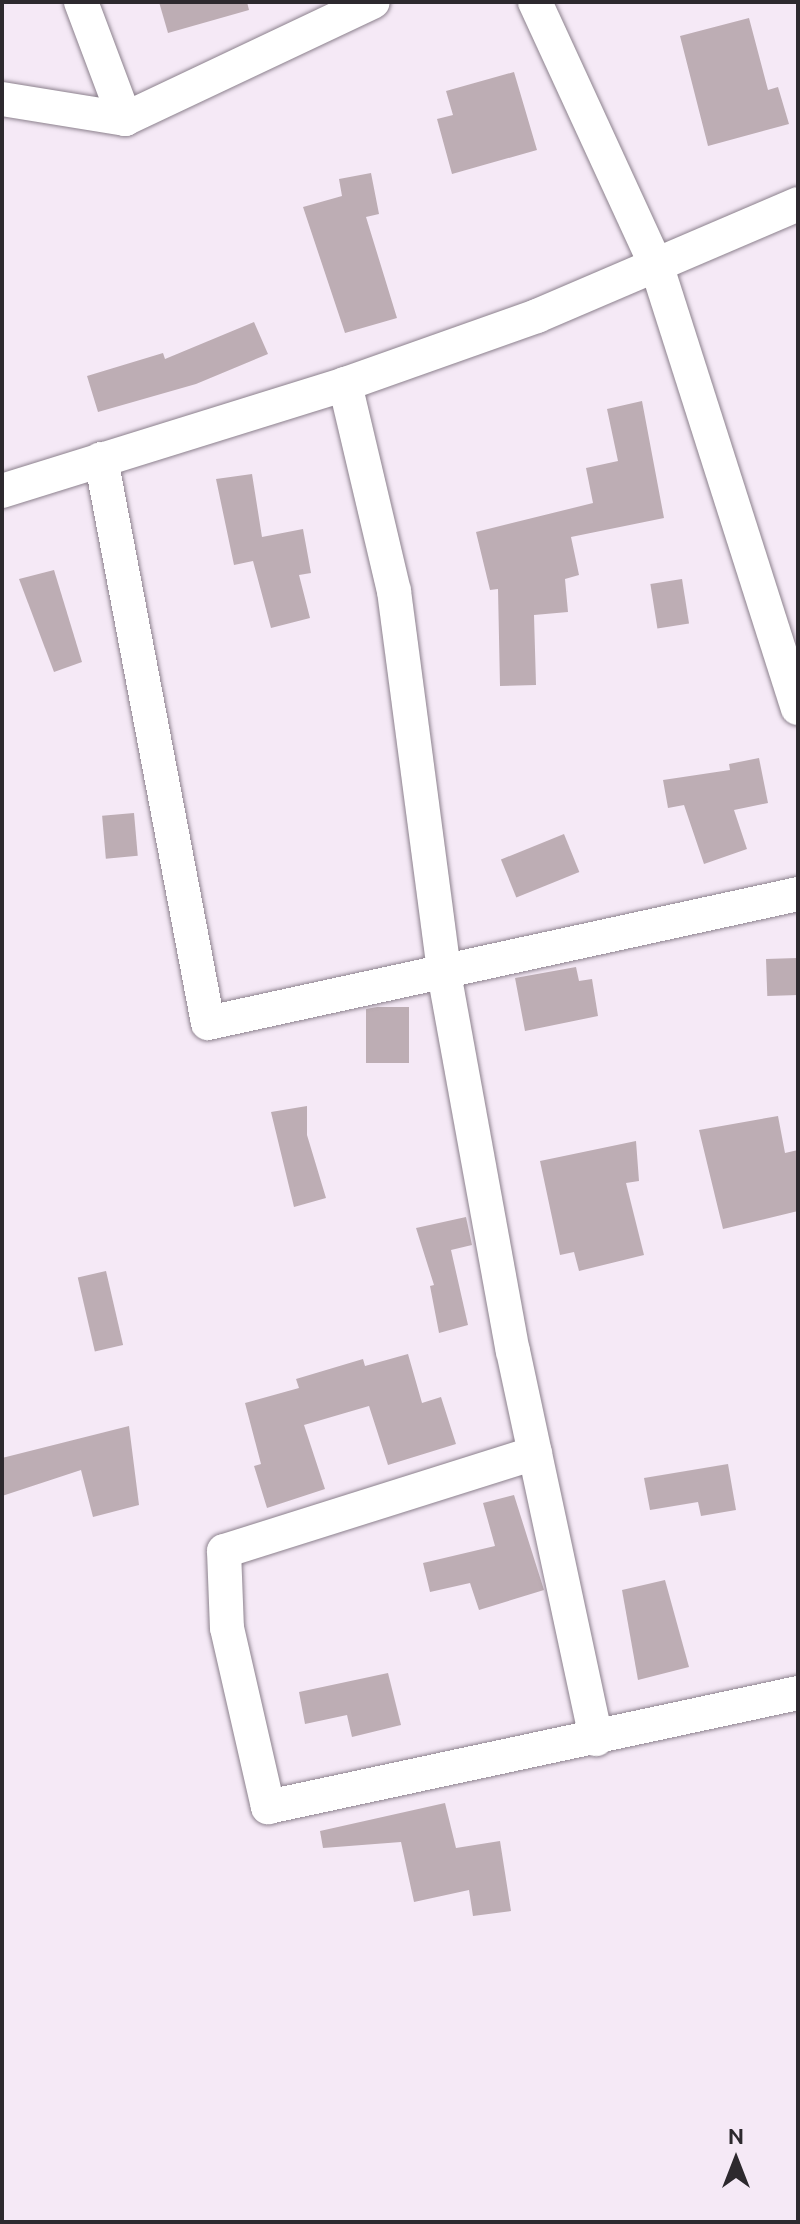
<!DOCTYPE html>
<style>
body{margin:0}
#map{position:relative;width:800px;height:2224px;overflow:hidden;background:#f5e9f6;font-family:Ubuntu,sans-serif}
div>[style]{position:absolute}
.building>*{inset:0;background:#bdadb4;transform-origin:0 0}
.roads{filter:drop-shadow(0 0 2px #8c818d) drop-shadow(0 0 2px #8c818d)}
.minor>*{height:34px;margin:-17px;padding:0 17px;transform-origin:17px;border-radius:17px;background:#fff}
span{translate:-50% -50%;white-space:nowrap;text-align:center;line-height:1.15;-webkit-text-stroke:6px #f5e9f6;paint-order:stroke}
.frame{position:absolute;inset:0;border:4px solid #2d292e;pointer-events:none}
.north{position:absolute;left:696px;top:2120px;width:80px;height:80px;-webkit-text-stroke:6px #f5e9f6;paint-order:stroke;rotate:0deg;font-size:22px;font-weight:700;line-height:32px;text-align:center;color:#2d292e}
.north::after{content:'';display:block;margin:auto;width:28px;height:36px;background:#2d292e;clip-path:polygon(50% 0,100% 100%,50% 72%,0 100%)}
</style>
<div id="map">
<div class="building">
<i style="clip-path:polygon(159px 2px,247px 2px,249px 10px,168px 33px)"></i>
<i style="clip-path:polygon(749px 18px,768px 90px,778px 87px,789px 124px,708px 146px,680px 36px)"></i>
<i style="clip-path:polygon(514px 72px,537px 150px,452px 174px,437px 119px,453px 115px,446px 91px)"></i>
<i style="clip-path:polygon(371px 173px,379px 214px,366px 217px,397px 318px,345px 333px,303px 207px,342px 196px,339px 179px)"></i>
<i style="clip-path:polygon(254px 322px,268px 354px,196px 384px,98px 412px,87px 376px,163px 353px,165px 359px)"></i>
<i style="clip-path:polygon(642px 401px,664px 518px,571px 537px,579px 575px,565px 579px,568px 612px,534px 615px,536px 685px,500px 686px,498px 589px,490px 590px,476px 532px,593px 503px,586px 468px,618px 461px,607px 409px)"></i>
<i style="clip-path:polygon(252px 474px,262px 537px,303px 529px,311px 573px,299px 575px,310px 618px,271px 628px,253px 561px,234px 565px,216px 479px)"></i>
<i style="clip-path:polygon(54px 570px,82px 662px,54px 672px,19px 579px)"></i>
<i style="left:682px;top:579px;width:45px;height:32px;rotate:81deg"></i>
<i style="clip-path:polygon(759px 758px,768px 803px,734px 810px,747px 849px,704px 864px,684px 805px,668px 808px,663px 780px,730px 770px,729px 764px)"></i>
<i style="left:134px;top:813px;width:43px;height:32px;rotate:85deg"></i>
<i style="left:564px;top:834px;width:41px;height:68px;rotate:68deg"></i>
<i style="left:797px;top:958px;width:37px;height:31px;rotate:88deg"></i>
<i style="clip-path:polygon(576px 967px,579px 981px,592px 979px,598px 1016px,525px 1031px,515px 978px)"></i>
<i style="clip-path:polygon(377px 1007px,409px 1007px,409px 1063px,366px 1063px,366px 1009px)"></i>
<i style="clip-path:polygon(307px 1106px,307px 1135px,326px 1198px,294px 1207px,271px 1112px)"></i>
<i style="clip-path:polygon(778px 1116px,785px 1153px,798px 1150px,798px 1211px,723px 1229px,699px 1130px)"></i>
<i style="clip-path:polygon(636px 1141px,639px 1181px,626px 1183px,644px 1255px,579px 1271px,574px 1252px,560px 1255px,540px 1161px)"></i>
<i style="clip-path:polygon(466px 1217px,472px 1245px,451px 1250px,468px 1325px,439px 1333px,430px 1286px,434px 1285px,416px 1228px)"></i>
<i style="left:106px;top:1271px;width:76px;height:29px;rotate:77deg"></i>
<i style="clip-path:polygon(408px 1354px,422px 1403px,441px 1397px,456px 1444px,388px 1465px,369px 1406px,304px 1425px,325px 1489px,267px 1508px,254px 1466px,261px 1464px,245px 1403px,299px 1388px,296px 1379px,363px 1359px,365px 1366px)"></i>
<i style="clip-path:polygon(129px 1426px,139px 1505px,93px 1517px,81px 1470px,2px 1496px,2px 1458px)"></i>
<i style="clip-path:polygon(728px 1464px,736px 1510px,701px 1516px,698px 1502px,650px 1510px,644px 1478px)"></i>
<i style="clip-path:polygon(514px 1495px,544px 1590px,479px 1610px,470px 1583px,430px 1592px,423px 1563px,495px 1546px,483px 1503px)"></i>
<i style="clip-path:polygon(665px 1580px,689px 1667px,638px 1680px,622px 1590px)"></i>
<i style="clip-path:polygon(388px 1673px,401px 1725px,352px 1737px,347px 1715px,305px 1724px,299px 1692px)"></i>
<i style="clip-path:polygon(445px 1803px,456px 1848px,500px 1841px,511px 1911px,473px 1916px,469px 1890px,414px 1902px,401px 1842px,323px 1848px,320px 1831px)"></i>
</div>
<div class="roads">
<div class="minor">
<i style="left:81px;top:2px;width:125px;rotate:69.4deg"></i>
<i style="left:535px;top:2px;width:292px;rotate:65.3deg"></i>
<i style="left:657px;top:267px;width:463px;rotate:72.3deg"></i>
<i style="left:2px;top:99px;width:125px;rotate:9.2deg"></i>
<i style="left:125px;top:119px;width:274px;rotate:-25.3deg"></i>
<i style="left:345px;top:384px;width:213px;rotate:76.7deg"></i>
<i style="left:394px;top:591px;width:385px;rotate:82.5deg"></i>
<i style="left:444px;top:973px;width:384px;rotate:79.7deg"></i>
<i style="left:513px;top:1351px;width:397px;rotate:77.9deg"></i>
<i style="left:101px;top:459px;width:574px;rotate:79.26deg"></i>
<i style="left:208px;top:1023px;width:604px;rotate:-12.33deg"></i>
<i style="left:2px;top:491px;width:359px;rotate:-17.3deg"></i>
<i style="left:345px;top:384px;width:204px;rotate:-19.5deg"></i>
<i style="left:537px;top:316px;width:284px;rotate:-23.2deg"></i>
<i style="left:535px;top:1453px;width:326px;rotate:162.5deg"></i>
<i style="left:224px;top:1551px;width:77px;rotate:87.8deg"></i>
<i style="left:227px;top:1628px;width:184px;rotate:77.1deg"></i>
<i style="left:268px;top:1807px;width:542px;rotate:-12.14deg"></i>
</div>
</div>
<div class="frame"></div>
<div class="north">N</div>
</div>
